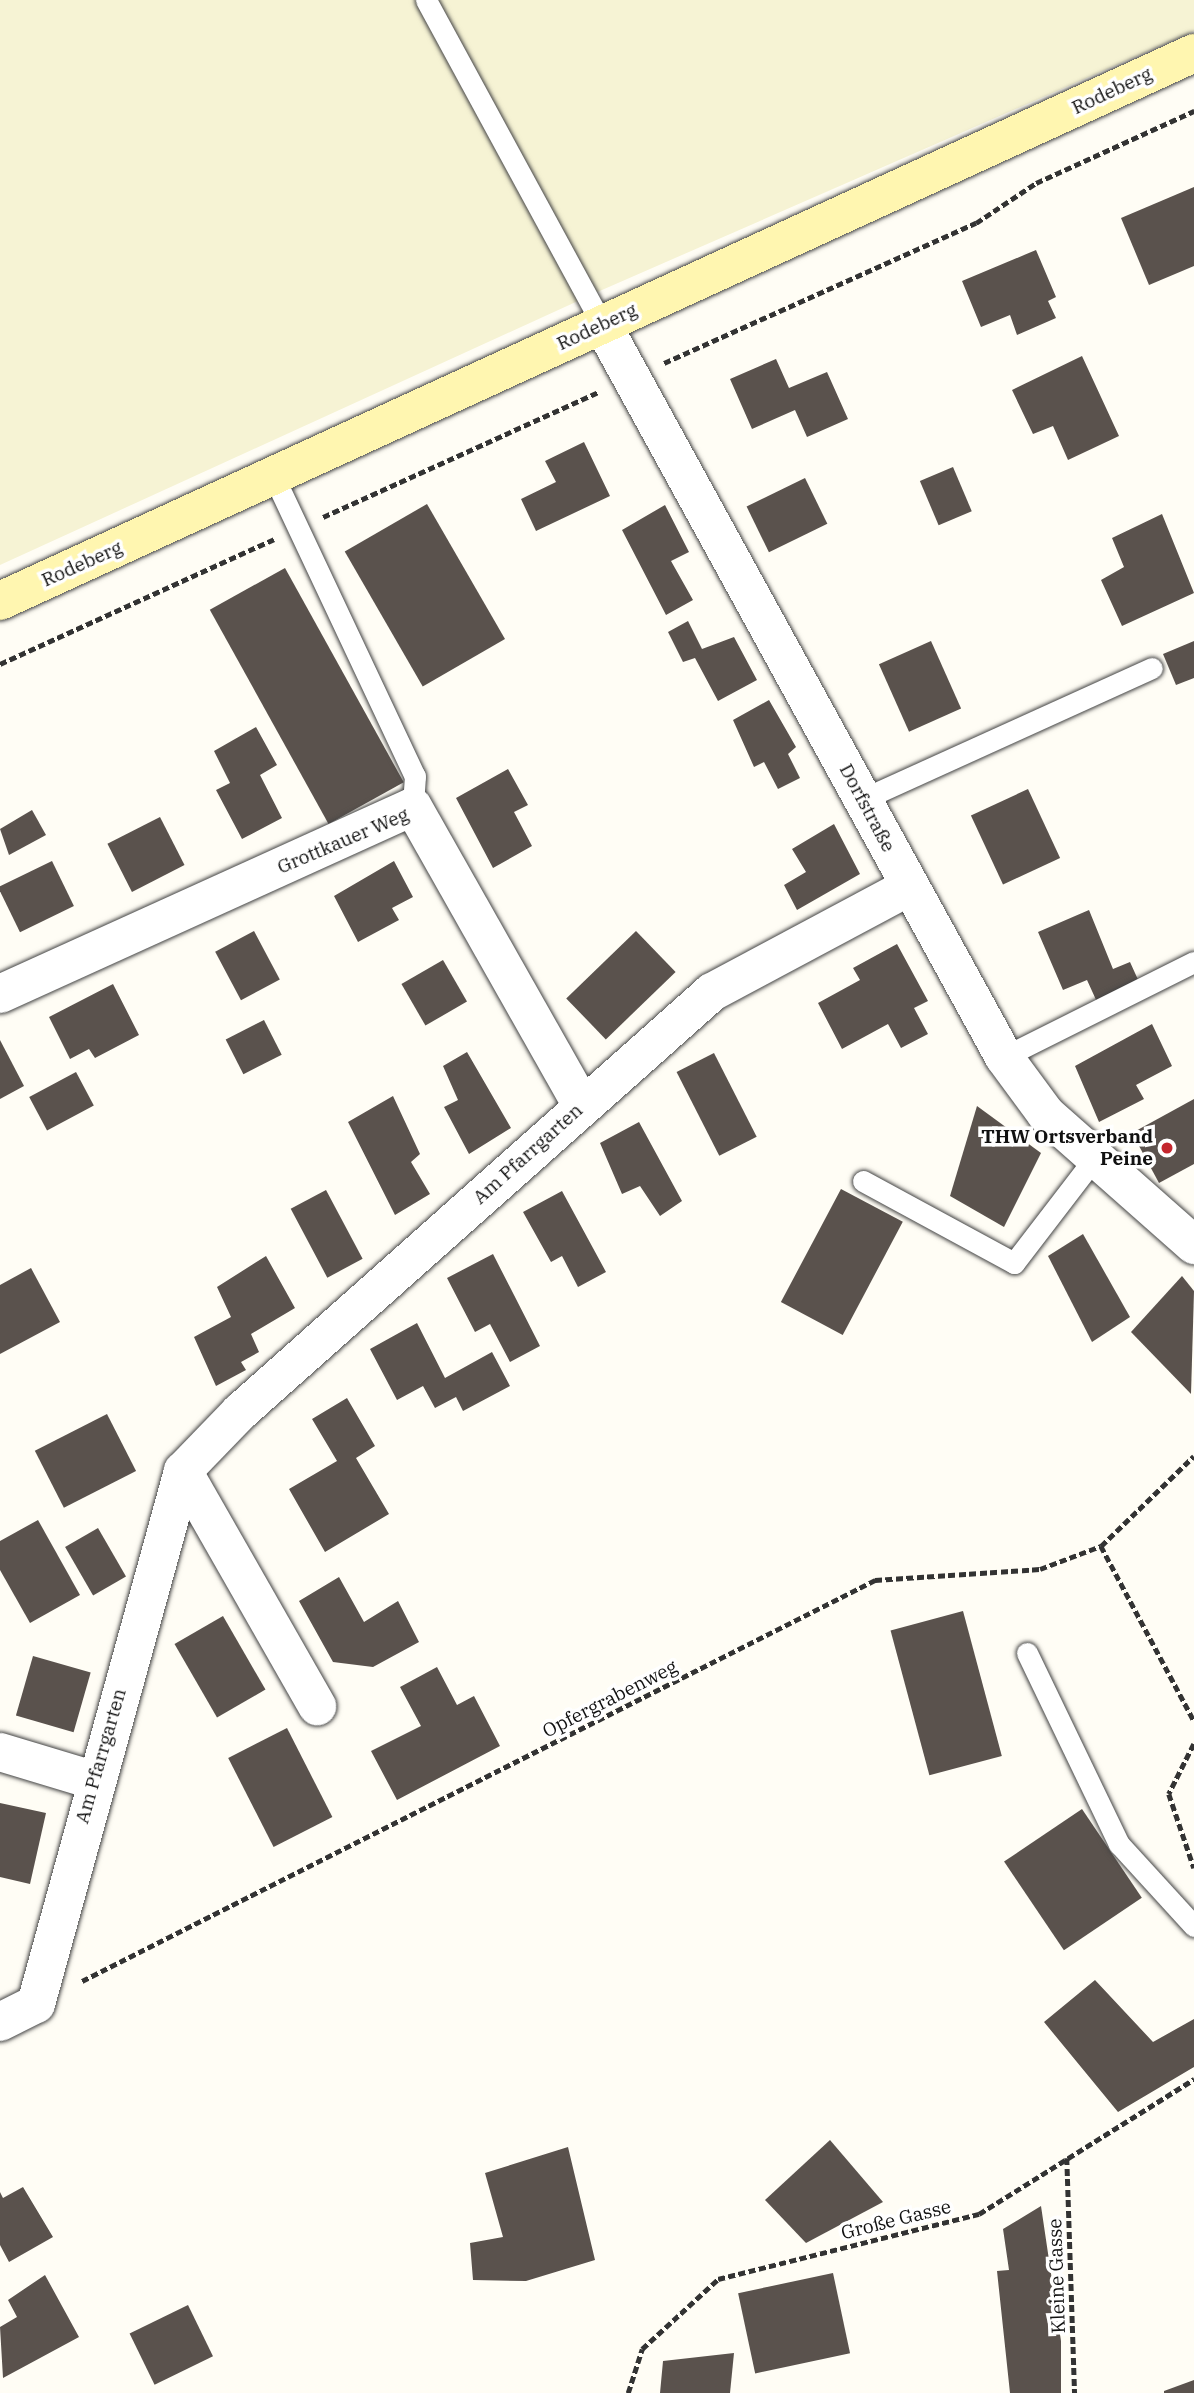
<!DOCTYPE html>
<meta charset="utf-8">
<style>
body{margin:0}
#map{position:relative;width:1194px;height:2393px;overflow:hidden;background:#fffdf5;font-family:"IBM Plex Serif",serif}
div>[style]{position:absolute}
.farmland>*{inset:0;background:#f6f3d4}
.building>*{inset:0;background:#5a524d;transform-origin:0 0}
.path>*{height:4.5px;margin-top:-2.25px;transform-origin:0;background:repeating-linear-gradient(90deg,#333 0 7px,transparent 0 10.5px)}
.roads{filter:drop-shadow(0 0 2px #444) drop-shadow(0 0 2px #444)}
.lane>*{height:21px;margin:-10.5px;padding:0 10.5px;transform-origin:10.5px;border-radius:10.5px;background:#fff}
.street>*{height:38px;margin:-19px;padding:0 19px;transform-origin:19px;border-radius:19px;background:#fff}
.secondary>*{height:38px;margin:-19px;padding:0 19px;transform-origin:19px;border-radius:19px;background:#fff6b0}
.dots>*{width:19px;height:19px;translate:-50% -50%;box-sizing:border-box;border:4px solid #fff;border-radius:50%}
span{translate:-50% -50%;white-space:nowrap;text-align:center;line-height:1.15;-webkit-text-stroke:7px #fff;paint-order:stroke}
.street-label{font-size:19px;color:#111}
.poi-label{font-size:19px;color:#111;font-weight:700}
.right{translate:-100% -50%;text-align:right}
</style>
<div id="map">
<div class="farmland">
<i style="clip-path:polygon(0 0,1194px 0,1194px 31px,602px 290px,0 565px)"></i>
</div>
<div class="building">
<i style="clip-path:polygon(1194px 187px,1194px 266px,1149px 285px,1121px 218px)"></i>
<i style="clip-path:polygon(1036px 250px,1056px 297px,1048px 301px,1056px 318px,1017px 335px,1010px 315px,981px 327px,962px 281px)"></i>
<i style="clip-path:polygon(1082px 356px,1119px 436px,1068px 460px,1053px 426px,1033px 434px,1012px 390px)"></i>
<i style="clip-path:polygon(776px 359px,789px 388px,827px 372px,848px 419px,807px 437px,795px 410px,752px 429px,730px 379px)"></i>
<i style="clip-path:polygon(584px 442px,610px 496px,536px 531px,521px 499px,556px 482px,545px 461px)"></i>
<i style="left:953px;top:467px;width:48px;height:36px;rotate:67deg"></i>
<i style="left:805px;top:478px;width:51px;height:65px;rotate:64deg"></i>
<i style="left:427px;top:504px;width:156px;height:95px;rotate:60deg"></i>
<i style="clip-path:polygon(665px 505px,689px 552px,671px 561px,693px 600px,666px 615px,622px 530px)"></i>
<i style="clip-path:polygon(1162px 514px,1194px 593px,1122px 626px,1101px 580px,1124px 567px,1112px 538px)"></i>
<i style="left:285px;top:568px;width:245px;height:86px;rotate:61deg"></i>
<i style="clip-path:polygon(688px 621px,702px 649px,734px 637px,757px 680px,718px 701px,695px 658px,683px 662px,668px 632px)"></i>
<i style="left:931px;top:641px;width:74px;height:57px;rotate:66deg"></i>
<i style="clip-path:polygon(1194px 641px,1194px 678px,1176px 685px,1163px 654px)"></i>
<i style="clip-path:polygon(769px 700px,796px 747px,788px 754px,800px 778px,778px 789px,764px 762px,754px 767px,733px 720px)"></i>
<i style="clip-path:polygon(256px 727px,277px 765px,260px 775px,282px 818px,242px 839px,216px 790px,230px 783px,214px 751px)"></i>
<i style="clip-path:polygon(508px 769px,528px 805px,514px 812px,532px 846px,493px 868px,456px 798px)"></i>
<i style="left:1028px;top:789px;width:76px;height:63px;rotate:65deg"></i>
<i style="clip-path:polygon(32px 810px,46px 835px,9px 855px,0 829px)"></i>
<i style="left:160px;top:817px;width:54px;height:59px;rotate:63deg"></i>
<i style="clip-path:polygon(834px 824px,860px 874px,797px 910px,784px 885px,806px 872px,792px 849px)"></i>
<i style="left:52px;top:861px;width:50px;height:60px;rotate:64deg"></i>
<i style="clip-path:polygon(394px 861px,413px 897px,392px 908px,399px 920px,358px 942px,334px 896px)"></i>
<i style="clip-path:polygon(1089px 910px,1113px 969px,1130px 962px,1140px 984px,1097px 1002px,1087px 980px,1063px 990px,1038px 932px)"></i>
<i style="left:254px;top:931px;width:55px;height:44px;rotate:62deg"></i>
<i style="left:636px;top:931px;width:57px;height:97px;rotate:46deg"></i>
<i style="clip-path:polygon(897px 944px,928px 1001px,914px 1008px,928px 1034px,901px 1048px,888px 1024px,842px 1049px,818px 1003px,860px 980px,853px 968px)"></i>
<i style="left:443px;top:960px;width:48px;height:48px;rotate:60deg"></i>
<i style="clip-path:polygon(113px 984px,139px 1035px,95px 1058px,89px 1049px,70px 1059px,49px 1017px)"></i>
<i style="left:264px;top:1020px;width:39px;height:43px;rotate:63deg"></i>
<i style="clip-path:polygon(1152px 1024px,1172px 1066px,1136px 1085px,1144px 1099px,1099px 1122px,1075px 1066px)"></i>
<i style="clip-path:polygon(0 1040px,24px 1086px,0 1099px)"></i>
<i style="clip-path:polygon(467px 1052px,511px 1128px,469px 1154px,444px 1107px,458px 1100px,443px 1066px)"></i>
<i style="left:714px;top:1053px;width:94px;height:42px;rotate:63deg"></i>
<i style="left:76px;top:1072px;width:38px;height:53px;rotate:62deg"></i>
<i style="clip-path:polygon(393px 1096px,420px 1154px,411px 1162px,430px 1194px,395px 1215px,348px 1122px)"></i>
<i style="clip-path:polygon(1194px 1099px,1194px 1164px,1159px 1183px,1132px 1133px)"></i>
<i style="clip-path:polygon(977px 1106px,1041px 1153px,1004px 1227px,950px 1196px)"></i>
<i style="clip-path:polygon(639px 1122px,682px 1201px,660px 1216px,640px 1186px,622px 1194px,600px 1143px)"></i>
<i style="left:841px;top:1189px;width:70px;height:128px;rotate:28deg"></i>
<i style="left:326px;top:1190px;width:78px;height:40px;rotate:62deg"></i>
<i style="clip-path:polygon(562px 1191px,606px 1272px,578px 1287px,562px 1256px,551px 1262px,523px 1212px)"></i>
<i style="clip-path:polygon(1083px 1234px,1130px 1317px,1092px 1342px,1048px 1256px)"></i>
<i style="clip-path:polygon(493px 1254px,540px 1346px,510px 1362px,490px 1324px,475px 1332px,447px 1278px)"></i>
<i style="clip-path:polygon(266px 1256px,295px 1308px,251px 1334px,259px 1352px,241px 1362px,246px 1370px,216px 1386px,194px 1337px,231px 1317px,217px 1287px)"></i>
<i style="clip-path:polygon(31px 1268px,60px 1322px,0 1354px,0 1285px)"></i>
<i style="clip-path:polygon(1182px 1276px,1194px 1291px,1191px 1394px,1131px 1332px)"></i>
<i style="clip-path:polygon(417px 1323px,445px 1378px,492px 1352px,510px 1386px,463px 1411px,456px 1397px,435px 1408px,423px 1386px,397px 1400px,370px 1349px)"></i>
<i style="clip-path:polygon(347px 1398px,375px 1446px,356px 1458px,389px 1514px,325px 1552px,289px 1489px,337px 1461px,312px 1419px)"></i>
<i style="left:107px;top:1414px;width:64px;height:81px;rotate:63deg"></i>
<i style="clip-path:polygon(38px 1520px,80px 1595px,30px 1623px,0 1570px,0 1541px)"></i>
<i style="left:98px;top:1528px;width:56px;height:38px;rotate:60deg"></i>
<i style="clip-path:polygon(339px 1577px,364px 1622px,398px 1601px,419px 1642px,373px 1667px,333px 1662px,299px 1601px)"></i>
<i style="left:963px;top:1611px;width:150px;height:75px;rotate:75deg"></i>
<i style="left:223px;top:1616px;width:85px;height:56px;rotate:60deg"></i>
<i style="left:33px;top:1656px;width:60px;height:62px;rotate:16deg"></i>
<i style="clip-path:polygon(437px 1667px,457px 1705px,474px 1696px,500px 1746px,397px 1800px,371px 1751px,421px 1726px,400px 1687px)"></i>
<i style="left:287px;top:1728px;width:100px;height:66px;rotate:63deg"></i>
<i style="clip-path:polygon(0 1803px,46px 1813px,30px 1884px,0 1877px)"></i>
<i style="left:1082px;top:1809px;width:107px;height:94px;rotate:56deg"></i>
<i style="clip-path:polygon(1095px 1980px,1153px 2042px,1194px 2019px,1194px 2067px,1118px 2112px,1044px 2022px)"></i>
<i style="clip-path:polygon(830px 2140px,883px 2202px,806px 2243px,765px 2200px)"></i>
<i style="clip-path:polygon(568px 2147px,595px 2260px,526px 2281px,473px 2280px,470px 2243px,503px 2237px,485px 2173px)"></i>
<i style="clip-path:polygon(23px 2187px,53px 2237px,9px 2262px,0 2245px,0 2192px,3px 2198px)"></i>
<i style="clip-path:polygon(1041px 2206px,1061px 2341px,1061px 2393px,1010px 2393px,997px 2271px,1009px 2270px,1003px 2229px)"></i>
<i style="left:833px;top:2273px;width:82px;height:97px;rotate:78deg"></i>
<i style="clip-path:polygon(45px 2275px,79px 2337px,3px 2378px,0 2327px,17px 2317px,8px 2300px)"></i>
<i style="left:188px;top:2305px;width:57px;height:65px;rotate:64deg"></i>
<i style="clip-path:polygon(734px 2353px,730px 2393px,660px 2393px,663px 2361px)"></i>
<i style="clip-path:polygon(1194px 2380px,1194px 2393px,1164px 2393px,1164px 2391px)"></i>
</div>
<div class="path">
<i style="left:664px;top:363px;width:342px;rotate:-24.2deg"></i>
<i style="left:976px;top:223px;width:72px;rotate:-33.7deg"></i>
<i style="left:1036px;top:183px;width:174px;rotate:-24.5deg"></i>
<i style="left:323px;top:517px;width:303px;rotate:-24.4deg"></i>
<i style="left:0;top:664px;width:301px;rotate:-24.5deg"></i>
<i style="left:1101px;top:1546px;width:198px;rotate:62deg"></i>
<i style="left:1194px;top:1744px;width:56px;rotate:116.6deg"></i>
<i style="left:1169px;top:1794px;width:78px;rotate:71.3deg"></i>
<i style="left:82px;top:1981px;width:889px;rotate:-26.82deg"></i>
<i style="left:875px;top:1580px;width:165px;rotate:-3.8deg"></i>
<i style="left:1040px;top:1569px;width:65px;rotate:-20.7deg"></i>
<i style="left:1101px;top:1546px;width:129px;rotate:-44.1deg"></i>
<i style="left:1067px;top:2158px;width:235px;rotate:88.1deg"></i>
<i style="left:628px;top:2393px;width:46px;rotate:-72.3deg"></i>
<i style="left:642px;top:2349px;width:103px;rotate:-42.6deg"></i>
<i style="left:718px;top:2279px;width:269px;rotate:-14deg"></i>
<i style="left:979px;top:2214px;width:254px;rotate:-32.1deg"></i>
</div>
<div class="roads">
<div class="lane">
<i style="left:426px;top:0;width:369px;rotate:61.5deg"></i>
<i style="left:274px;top:477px;width:331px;rotate:64.8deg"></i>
<i style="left:415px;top:776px;width:31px;rotate:94deg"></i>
<i style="left:863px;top:799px;width:317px;rotate:-24.4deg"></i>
<i style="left:1004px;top:1057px;width:212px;rotate:-26.6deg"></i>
<i style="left:863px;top:1181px;width:172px;rotate:28.5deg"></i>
<i style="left:1014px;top:1263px;width:130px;rotate:-52.5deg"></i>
<i style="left:1027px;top:1653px;width:212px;rotate:64.3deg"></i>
<i style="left:1119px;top:1844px;width:111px;rotate:47.6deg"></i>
</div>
<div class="street">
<i style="left:602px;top:324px;width:836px;rotate:61.26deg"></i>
<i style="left:1004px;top:1057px;width:71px;rotate:53.6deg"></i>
<i style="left:1046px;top:1114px;width:198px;rotate:41.5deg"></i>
<i style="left:0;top:994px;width:453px;rotate:-24.4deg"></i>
<i style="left:413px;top:807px;width:343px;rotate:60.5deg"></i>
<i style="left:183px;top:1471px;width:271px;rotate:60.3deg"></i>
<i style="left:0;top:1752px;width:97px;rotate:16.8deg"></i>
<i style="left:0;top:2022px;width:40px;rotate:-26.6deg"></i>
<i style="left:36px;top:2004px;width:553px;rotate:-74.58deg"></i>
<i style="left:183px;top:1471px;width:82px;rotate:-46deg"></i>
<i style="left:240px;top:1412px;width:632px;rotate:-41.66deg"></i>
<i style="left:712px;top:992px;width:223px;rotate:-28.1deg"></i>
</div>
<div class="secondary">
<i style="left:0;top:601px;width:1314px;rotate:-24.65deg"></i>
</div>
</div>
<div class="dots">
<i style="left:1167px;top:1148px;background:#c4262e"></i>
</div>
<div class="street-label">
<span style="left:1112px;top:91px;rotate:-25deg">Rodeberg</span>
<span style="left:597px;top:327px;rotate:-25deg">Rodeberg</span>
<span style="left:82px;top:564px;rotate:-24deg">Rodeberg</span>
<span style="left:867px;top:808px;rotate:62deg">Dorfstraße</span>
<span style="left:343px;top:841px;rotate:-23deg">Grottkauer Weg</span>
<span style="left:528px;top:1154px;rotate:-42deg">Am Pfarrgarten</span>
<span style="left:610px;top:1699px;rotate:-27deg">Opfergrabenweg</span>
<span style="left:101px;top:1756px;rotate:-74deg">Am Pfarrgarten</span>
<span style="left:896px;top:2220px;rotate:-14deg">Große Gasse</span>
<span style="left:1057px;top:2276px;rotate:-92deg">Kleine Gasse</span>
</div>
<div class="poi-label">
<span class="right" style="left:1153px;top:1148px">THW Ortsverband<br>Peine</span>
</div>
</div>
